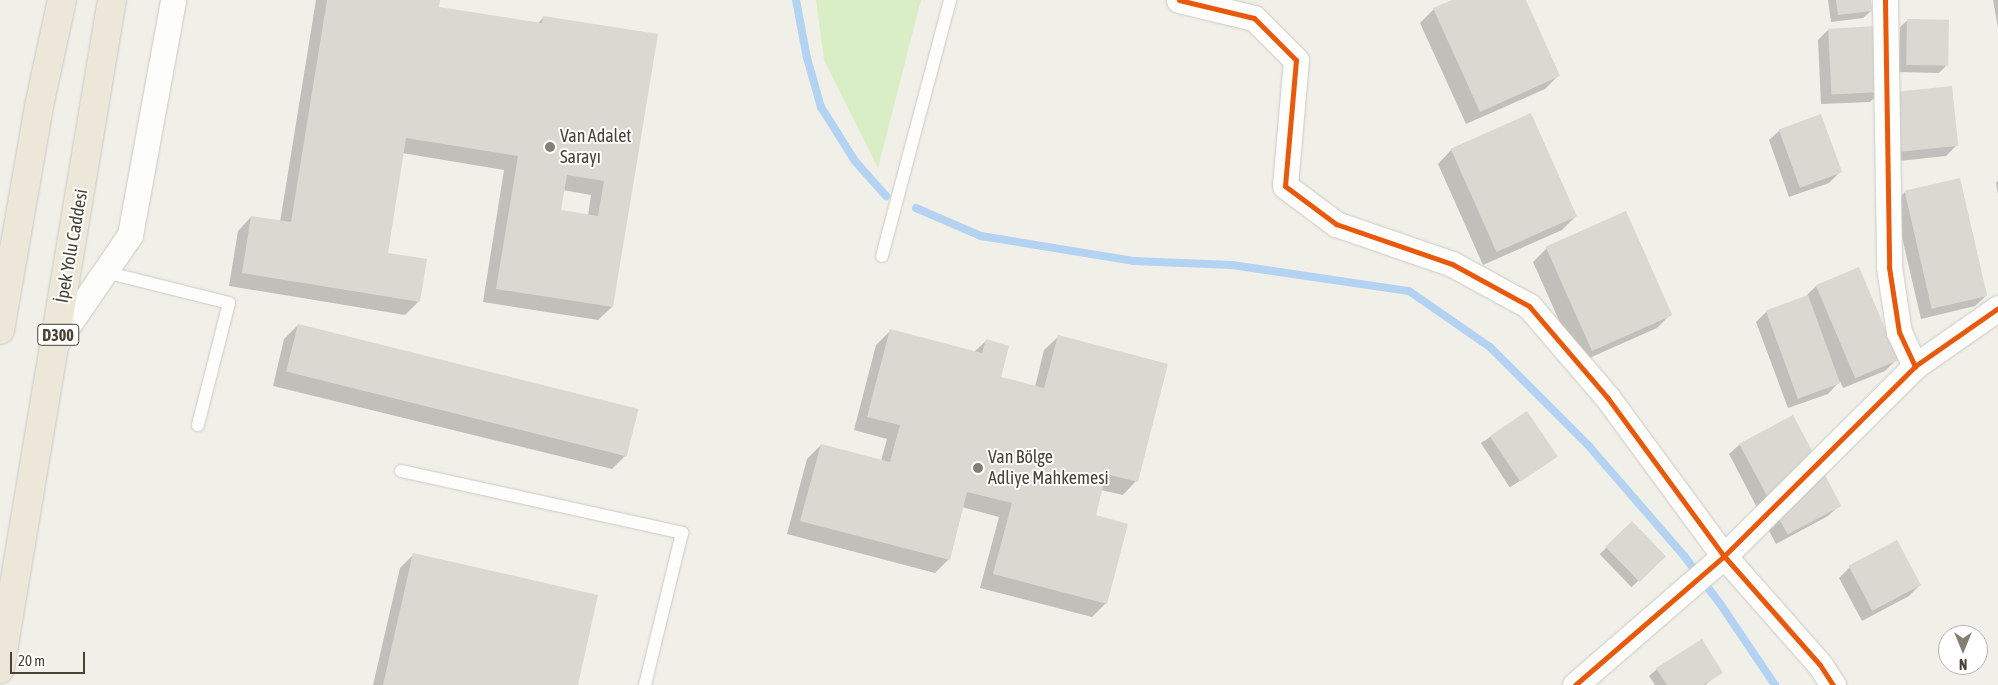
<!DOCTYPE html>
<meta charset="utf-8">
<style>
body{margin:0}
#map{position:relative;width:1998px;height:685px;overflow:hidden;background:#f0efe8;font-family:"Asap Condensed",sans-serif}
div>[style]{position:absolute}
.green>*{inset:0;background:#d9eec5}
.shadow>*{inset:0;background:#0003;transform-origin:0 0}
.stream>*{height:8px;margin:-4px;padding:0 4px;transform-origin:4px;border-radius:4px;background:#b4d3f3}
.building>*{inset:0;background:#dad8d1;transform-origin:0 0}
.roads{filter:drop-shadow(0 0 1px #cccac3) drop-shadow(0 0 1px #cccac3)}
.lane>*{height:12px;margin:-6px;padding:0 6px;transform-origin:6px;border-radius:6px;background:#fdfdfc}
.street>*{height:25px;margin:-12.5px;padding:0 12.5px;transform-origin:12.5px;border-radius:12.5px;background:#fdfdfc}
.highway>*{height:28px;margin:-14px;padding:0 14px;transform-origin:14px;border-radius:14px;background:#ece7d8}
.cycleway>*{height:5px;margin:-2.5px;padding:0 2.5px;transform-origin:2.5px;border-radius:2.5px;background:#e8590c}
.dots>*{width:14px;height:14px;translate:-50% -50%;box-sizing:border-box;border:2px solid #fff;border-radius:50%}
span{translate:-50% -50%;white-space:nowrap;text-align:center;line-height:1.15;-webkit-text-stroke:4px #fff;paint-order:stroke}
.shield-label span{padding:1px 4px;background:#fff;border:1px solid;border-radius:4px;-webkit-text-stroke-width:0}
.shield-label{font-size:16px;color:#484234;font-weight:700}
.poi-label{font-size:18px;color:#484234}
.left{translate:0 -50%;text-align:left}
.street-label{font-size:18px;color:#484234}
.north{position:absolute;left:1938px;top:625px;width:50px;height:50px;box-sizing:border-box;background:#fff;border:1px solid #b6b3ae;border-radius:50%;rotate:180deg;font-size:14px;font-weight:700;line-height:20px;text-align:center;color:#484234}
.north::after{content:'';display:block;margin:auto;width:18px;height:22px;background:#837f73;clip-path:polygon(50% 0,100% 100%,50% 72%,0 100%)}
.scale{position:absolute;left:10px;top:652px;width:75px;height:22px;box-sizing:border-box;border:2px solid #484234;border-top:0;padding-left:6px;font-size:15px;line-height:18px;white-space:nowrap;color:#484234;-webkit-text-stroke:4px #fff;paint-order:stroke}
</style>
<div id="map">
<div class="green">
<i style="clip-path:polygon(816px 0,921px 0,878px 168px,824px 60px)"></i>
</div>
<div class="shadow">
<i style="clip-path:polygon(evenodd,316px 0,438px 0,437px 8px,537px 24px,544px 17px,656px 35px,612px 307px,598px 320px,483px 302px,504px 170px,402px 153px,386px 254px,419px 301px,405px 315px,229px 286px,238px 231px,251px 217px,280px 222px,316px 0,563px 190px,591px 195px,588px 216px,560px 211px,563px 190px)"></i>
<i style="clip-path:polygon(1455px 0,1524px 0,1559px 75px,1545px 89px,1466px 124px,1420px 23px,1434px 9px)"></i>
<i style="clip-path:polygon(1828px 0,1869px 0,1871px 11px,1863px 18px,1831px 22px)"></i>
<i style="clip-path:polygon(1993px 0,1998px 0,1998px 28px)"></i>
<i style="clip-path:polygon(1908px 20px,1946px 66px,1939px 73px,1899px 72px,1900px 27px)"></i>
<i style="clip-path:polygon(1829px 29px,1881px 91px,1870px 102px,1821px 104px,1818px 40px)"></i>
<i style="clip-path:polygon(1883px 104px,1957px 145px,1946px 156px,1890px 162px)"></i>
<i style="clip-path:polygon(1780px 130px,1840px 172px,1829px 183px,1789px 197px,1769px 140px)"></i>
<i style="clip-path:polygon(1451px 150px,1576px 216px,1562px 230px,1483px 265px,1438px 164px)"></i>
<i style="clip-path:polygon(1998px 181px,1998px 194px,1996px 183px)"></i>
<i style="clip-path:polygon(1905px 192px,1986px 296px,1975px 306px,1921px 319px,1894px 203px)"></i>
<i style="clip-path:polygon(1547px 248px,1671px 314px,1657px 328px,1578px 363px,1533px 262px)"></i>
<i style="clip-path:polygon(1816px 286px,1896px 360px,1885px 371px,1843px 388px,1840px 381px,1828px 394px,1788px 408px,1756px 322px,1767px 311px,1805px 297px)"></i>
<i style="clip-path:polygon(298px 325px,626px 455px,612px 469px,273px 386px,284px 339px)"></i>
<i style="clip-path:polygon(890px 331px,974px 352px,986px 341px,999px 377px,1035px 387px,1044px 350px,1058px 337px,1136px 481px,1123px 495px,1101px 490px,1094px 516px,1106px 603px,1092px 617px,980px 588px,999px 517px,962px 507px,949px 559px,935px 573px,787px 534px,807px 459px,821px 445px,881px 461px,887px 439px,854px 430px,876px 345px)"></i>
<i style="left:1527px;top:413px;width:53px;height:55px;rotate:57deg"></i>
<i style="clip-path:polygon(1740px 444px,1839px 506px,1828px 516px,1776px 544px,1729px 454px)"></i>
<i style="left:1632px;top:523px;width:46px;height:45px;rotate:46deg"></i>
<i style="clip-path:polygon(414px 554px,576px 685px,373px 685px,400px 568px)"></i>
<i style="clip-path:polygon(1850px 567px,1920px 585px,1909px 596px,1862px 621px,1839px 578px)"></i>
<i style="clip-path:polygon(1657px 669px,1721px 672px,1705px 685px,1655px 685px,1649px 676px)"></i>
</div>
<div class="stream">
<i style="left:796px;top:0;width:59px;rotate:79.3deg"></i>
<i style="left:807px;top:58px;width:51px;rotate:74.1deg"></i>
<i style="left:821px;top:107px;width:64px;rotate:57.8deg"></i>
<i style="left:855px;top:161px;width:47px;rotate:48.5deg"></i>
<i style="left:916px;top:208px;width:71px;rotate:23.3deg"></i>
<i style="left:981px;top:236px;width:154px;rotate:9.3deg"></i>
<i style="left:1133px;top:261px;width:99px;rotate:2.3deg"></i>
<i style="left:1232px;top:265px;width:179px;rotate:8.4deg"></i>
<i style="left:1409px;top:291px;width:98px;rotate:34.7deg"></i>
<i style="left:1490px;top:347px;width:139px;rotate:45deg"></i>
<i style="left:1588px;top:445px;width:148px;rotate:49.1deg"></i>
<i style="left:1685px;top:557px;width:60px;rotate:53.1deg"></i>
<i style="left:1721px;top:605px;width:97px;rotate:56deg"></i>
</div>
<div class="building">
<i style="clip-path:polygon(evenodd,327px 0,440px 0,439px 7px,542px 23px,543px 16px,658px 34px,613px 307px,496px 289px,518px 156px,406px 138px,388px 253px,427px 259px,420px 302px,242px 273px,251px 216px,291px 222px,327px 0,567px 175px,604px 181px,598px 216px,561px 210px,567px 175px)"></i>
<i style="clip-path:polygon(1452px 0,1526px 0,1560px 76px,1480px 112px,1433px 8px)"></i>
<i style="clip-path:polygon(1836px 0,1871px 0,1872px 11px,1838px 15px)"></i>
<i style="left:1907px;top:19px;width:42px;height:46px;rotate:1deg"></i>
<i style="left:1879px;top:26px;width:66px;height:51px;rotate:87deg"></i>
<i style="left:1952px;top:86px;width:60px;height:58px;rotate:84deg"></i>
<i style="left:1531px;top:113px;width:113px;height:88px;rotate:66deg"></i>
<i style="left:1821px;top:114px;width:62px;height:45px;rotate:70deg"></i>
<i style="left:1960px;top:178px;width:121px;height:57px;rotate:77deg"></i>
<i style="left:1626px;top:211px;width:114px;height:88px;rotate:66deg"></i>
<i style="left:1859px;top:267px;width:101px;height:47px;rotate:67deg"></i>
<i style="left:1808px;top:295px;width:94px;height:45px;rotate:70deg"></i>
<i style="left:298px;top:324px;width:351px;height:49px;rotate:14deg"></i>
<i style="clip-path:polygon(890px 329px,982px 353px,986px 339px,1009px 346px,1001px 377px,1044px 388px,1058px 335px,1168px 364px,1138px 482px,1106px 474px,1096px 515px,1128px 524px,1107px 604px,993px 574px,1012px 503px,967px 492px,950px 560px,800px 521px,821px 444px,890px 462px,900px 425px,867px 417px)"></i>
<i style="left:1527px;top:411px;width:55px;height:45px;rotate:56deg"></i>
<i style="left:1793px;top:415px;width:103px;height:61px;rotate:62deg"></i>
<i style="left:1632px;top:521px;width:49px;height:37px;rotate:46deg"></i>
<i style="left:1897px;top:540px;width:51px;height:55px;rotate:62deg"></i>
<i style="clip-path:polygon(413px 553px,598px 595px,578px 685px,383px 685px)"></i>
<i style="clip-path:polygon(1702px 639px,1723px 673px,1703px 685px,1667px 685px,1656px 668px)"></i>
</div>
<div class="roads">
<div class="lane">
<i style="left:882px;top:256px;width:265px;rotate:-75.1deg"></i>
<i style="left:105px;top:272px;width:128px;rotate:14deg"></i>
<i style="left:229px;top:303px;width:126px;rotate:104.3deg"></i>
<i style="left:401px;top:471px;width:288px;rotate:12.4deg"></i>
<i style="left:682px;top:533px;width:156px;rotate:103.7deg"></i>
</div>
<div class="street">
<i style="left:1179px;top:0;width:77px;rotate:13.5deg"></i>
<i style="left:1254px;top:18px;width:59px;rotate:45deg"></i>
<i style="left:1296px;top:60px;width:126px;rotate:95deg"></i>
<i style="left:1285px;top:186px;width:64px;rotate:36.7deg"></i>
<i style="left:1336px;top:224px;width:123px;rotate:19deg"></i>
<i style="left:1452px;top:264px;width:88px;rotate:28.6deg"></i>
<i style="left:1529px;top:306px;width:120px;rotate:49.4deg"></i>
<i style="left:1607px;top:397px;width:197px;rotate:53.7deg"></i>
<i style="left:1724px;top:556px;width:145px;rotate:48.6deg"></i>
<i style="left:1820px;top:665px;width:24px;rotate:57deg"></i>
<i style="left:1885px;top:0;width:267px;rotate:89.1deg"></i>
<i style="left:1889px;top:267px;width:66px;rotate:81.3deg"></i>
<i style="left:1899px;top:332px;width:38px;rotate:65deg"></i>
<i style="left:56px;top:343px;width:131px;rotate:-55.6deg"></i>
<i style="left:130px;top:235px;width:239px;rotate:-79.6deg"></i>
<i style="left:1575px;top:685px;width:197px;rotate:-40.9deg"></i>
<i style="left:1724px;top:556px;width:269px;rotate:-44.8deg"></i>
<i style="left:1915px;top:366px;width:101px;rotate:-34.9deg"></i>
</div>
<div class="highway">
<i style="left:0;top:330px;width:227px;rotate:-80.1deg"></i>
<i style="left:39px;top:106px;width:108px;rotate:-77.8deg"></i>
<i style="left:0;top:669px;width:678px;rotate:-80.5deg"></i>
</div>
</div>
<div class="cycleway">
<i style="left:1179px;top:0;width:77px;rotate:13.5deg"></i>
<i style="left:1254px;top:18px;width:59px;rotate:45deg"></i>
<i style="left:1296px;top:60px;width:126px;rotate:95deg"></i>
<i style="left:1285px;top:186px;width:64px;rotate:36.7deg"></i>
<i style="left:1336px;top:224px;width:123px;rotate:19deg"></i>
<i style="left:1452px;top:264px;width:88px;rotate:28.6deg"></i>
<i style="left:1529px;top:306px;width:120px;rotate:49.4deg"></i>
<i style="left:1607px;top:397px;width:197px;rotate:53.7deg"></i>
<i style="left:1724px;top:556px;width:145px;rotate:48.6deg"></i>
<i style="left:1820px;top:665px;width:24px;rotate:57deg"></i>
<i style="left:1885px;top:0;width:267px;rotate:89.1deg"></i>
<i style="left:1889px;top:267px;width:66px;rotate:81.3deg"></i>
<i style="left:1899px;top:332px;width:38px;rotate:65deg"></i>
<i style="left:1575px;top:685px;width:197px;rotate:-40.9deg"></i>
<i style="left:1724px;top:556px;width:269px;rotate:-44.8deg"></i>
<i style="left:1915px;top:366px;width:101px;rotate:-34.9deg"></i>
</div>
<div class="dots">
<i style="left:550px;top:147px;background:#837f73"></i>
<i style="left:978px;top:468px;background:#837f73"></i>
</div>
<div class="shield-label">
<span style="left:58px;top:335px">D300</span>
</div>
<div class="poi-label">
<span class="left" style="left:560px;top:147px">Van Adalet<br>Sarayı</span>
<span class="left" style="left:988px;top:468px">Van Bölge<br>Adliye Mahkemesi</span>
</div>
<div class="street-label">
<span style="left:72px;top:246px;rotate:-80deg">İpek Yolu Caddesi</span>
</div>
<div class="north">N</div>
<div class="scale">20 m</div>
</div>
